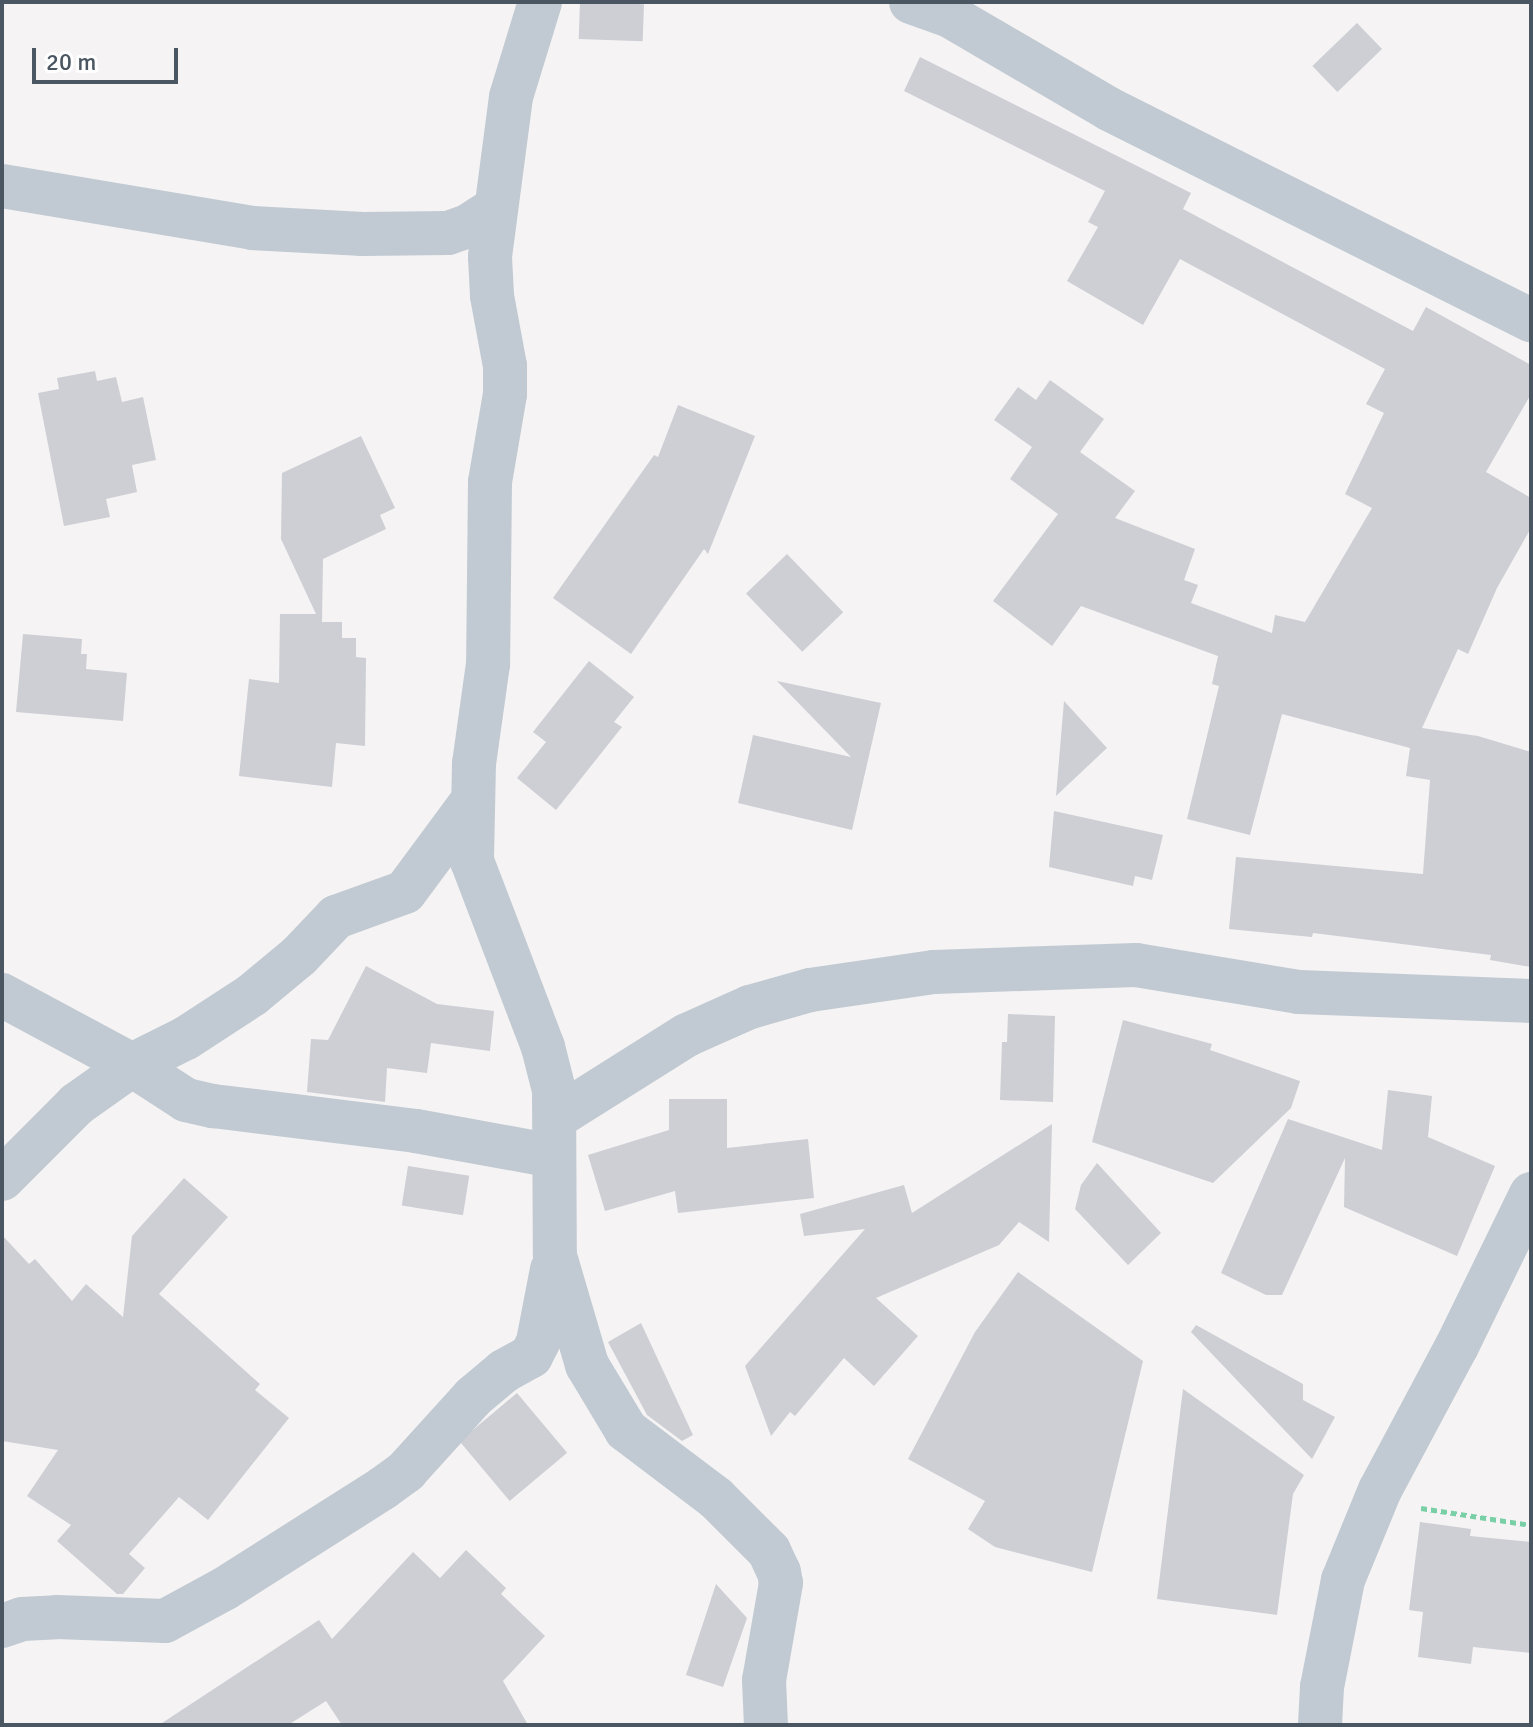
<!DOCTYPE html>
<style>
body{margin:0}
#map{position:relative;width:1533px;height:1727px;overflow:hidden;background:#f5f3f3;font-family:Signika,sans-serif}
div>[style]{position:absolute}
.building>*{inset:0;background:#cdcfd5;transform-origin:0 0}
.path>*{height:5px;margin-top:-2.5px;transform-origin:0;background:repeating-linear-gradient(90deg,#7ad0a6 0 6px,transparent 0 10px)}
.minor>*{height:44px;margin:-22px;padding:0 22px;transform-origin:22px;border-radius:22px;background:#c1cad2}
span{translate:-50% -50%;white-space:nowrap;text-align:center;line-height:1.15;-webkit-text-stroke:7px #fff;paint-order:stroke}
.frame{position:absolute;inset:0;border:4px solid #4a5661;pointer-events:none}
.scale{position:absolute;left:32px;top:48px;width:146px;height:36px;box-sizing:border-box;border:4px solid #4a5661;border-top:0;padding-left:10px;font-size:24px;line-height:28px;white-space:nowrap;color:#4a5661;-webkit-text-stroke:6px #fff;paint-order:stroke}
</style>
<div id="map">
<div class="building">
<i style="left:580px;top:2px;width:64px;height:37px;rotate:2deg"></i>
<i style="left:1357px;top:23px;width:36px;height:62px;rotate:46deg"></i>
<i style="clip-path:polygon(920px 57px,1191px 193px,1183px 209px,1413px 331px,1426px 307px,1531px 365px,1531px 394px,1486px 472px,1531px 498px,1531px 528px,1497px 588px,1468px 654px,1458px 649px,1422px 728px,1478px 736px,1531px 752px,1531px 967px,1490px 960px,1491px 955px,1313px 933px,1312px 937px,1229px 929px,1236px 857px,1423px 874px,1430px 780px,1406px 776px,1410px 748px,1282px 714px,1250px 835px,1187px 819px,1219px 686px,1212px 684px,1218px 656px,1081px 606px,1052px 646px,993px 601px,1058px 514px,1010px 479px,1032px 447px,994px 420px,1018px 387px,1036px 400px,1050px 380px,1104px 419px,1080px 452px,1135px 491px,1115px 518px,1195px 549px,1184px 580px,1198px 585px,1191px 603px,1272px 633px,1275px 615px,1305px 622px,1372px 508px,1345px 494px,1384px 413px,1366px 404px,1385px 369px,1180px 259px,1143px 325px,1067px 281px,1098px 227px,1088px 222px,1105px 191px,904px 91px)"></i>
<i style="clip-path:polygon(95px 371px,97px 381px,116px 377px,122px 402px,143px 397px,156px 460px,132px 465px,137px 492px,106px 499px,110px 517px,64px 526px,38px 393px,59px 389px,57px 378px)"></i>
<i style="clip-path:polygon(678px 405px,755px 436px,708px 554px,704px 549px,631px 654px,553px 598px,654px 455px,658px 457px)"></i>
<i style="clip-path:polygon(361px 436px,395px 508px,380px 515px,386px 529px,323px 559px,322px 622px,342px 622px,342px 638px,356px 638px,356px 657px,366px 658px,365px 746px,336px 743px,332px 787px,239px 776px,249px 679px,279px 683px,280px 614px,316px 614px,281px 539px,282px 473px)"></i>
<i style="left:787px;top:554px;width:81px;height:57px;rotate:46deg"></i>
<i style="clip-path:polygon(23px 634px,82px 639px,81px 654px,87px 654px,86px 669px,127px 673px,123px 721px,16px 712px)"></i>
<i style="clip-path:polygon(589px 661px,634px 697px,614px 722px,622px 727px,556px 810px,517px 778px,546px 742px,533px 732px)"></i>
<i style="clip-path:polygon(777px 681px,881px 703px,852px 830px,738px 803px,753px 735px,851px 757px)"></i>
<i style="clip-path:polygon(1064px 701px,1107px 748px,1056px 796px)"></i>
<i style="clip-path:polygon(1054px 811px,1163px 835px,1152px 880px,1135px 876px,1133px 886px,1049px 867px)"></i>
<i style="clip-path:polygon(366px 966px,437px 1004px,494px 1011px,490px 1051px,431px 1043px,427px 1073px,387px 1068px,385px 1102px,307px 1092px,311px 1039px,328px 1040px)"></i>
<i style="clip-path:polygon(1008px 1014px,1055px 1016px,1053px 1102px,1000px 1100px,1002px 1042px,1007px 1042px)"></i>
<i style="clip-path:polygon(1123px 1020px,1212px 1044px,1210px 1050px,1300px 1081px,1291px 1108px,1213px 1183px,1092px 1142px)"></i>
<i style="clip-path:polygon(1388px 1090px,1432px 1096px,1428px 1137px,1495px 1166px,1457px 1256px,1344px 1207px,1345px 1158px,1282px 1295px,1266px 1295px,1221px 1273px,1288px 1119px,1382px 1150px)"></i>
<i style="clip-path:polygon(669px 1099px,727px 1099px,727px 1148px,808px 1139px,814px 1198px,678px 1213px,675px 1191px,605px 1211px,588px 1155px,669px 1130px)"></i>
<i style="clip-path:polygon(1052px 1124px,1049px 1242px,1019px 1222px,999px 1245px,876px 1298px,918px 1336px,874px 1386px,844px 1358px,795px 1416px,790px 1412px,771px 1436px,745px 1366px,865px 1229px,804px 1236px,800px 1214px,904px 1185px,912px 1213px)"></i>
<i style="clip-path:polygon(1097px 1163px,1161px 1233px,1128px 1265px,1075px 1209px,1081px 1185px)"></i>
<i style="left:408px;top:1166px;width:62px;height:40px;rotate:9deg"></i>
<i style="clip-path:polygon(184px 1178px,228px 1217px,159px 1294px,260px 1384px,255px 1390px,289px 1418px,208px 1520px,179px 1497px,129px 1554px,145px 1568px,123px 1594px,117px 1594px,57px 1541px,71px 1525px,27px 1496px,58px 1450px,2px 1441px,2px 1235px,29px 1264px,35px 1259px,72px 1301px,86px 1284px,123px 1317px,132px 1236px)"></i>
<i style="clip-path:polygon(1018px 1272px,1143px 1361px,1092px 1572px,995px 1547px,968px 1529px,985px 1501px,908px 1459px,975px 1332px)"></i>
<i style="clip-path:polygon(641px 1323px,693px 1435px,682px 1441px,647px 1415px,608px 1342px)"></i>
<i style="clip-path:polygon(1196px 1325px,1303px 1384px,1303px 1400px,1335px 1417px,1312px 1459px,1191px 1332px)"></i>
<i style="clip-path:polygon(1183px 1389px,1304px 1475px,1293px 1494px,1277px 1615px,1157px 1599px)"></i>
<i style="left:517px;top:1393px;width:78px;height:75px;rotate:50deg"></i>
<i style="clip-path:polygon(1420px 1522px,1471px 1529px,1470px 1536px,1531px 1542px,1531px 1653px,1473px 1647px,1471px 1664px,1418px 1657px,1423px 1612px,1409px 1610px)"></i>
<i style="clip-path:polygon(466px 1550px,506px 1588px,501px 1594px,545px 1636px,503px 1681px,528px 1725px,342px 1725px,326px 1701px,288px 1725px,159px 1725px,319px 1620px,332px 1639px,413px 1552px,440px 1578px)"></i>
<i style="clip-path:polygon(716px 1584px,747px 1618px,723px 1687px,686px 1675px)"></i>
</div>
<div class="path">
<i style="left:1421px;top:1508px;width:111px;rotate:8.8deg"></i>
</div>
<div class="minor">
<i style="left:540px;top:2px;width:99px;rotate:107deg"></i>
<i style="left:511px;top:97px;width:161px;rotate:97.5deg"></i>
<i style="left:490px;top:257px;width:39px;rotate:87deg"></i>
<i style="left:492px;top:296px;width:71px;rotate:79.5deg"></i>
<i style="left:505px;top:366px;width:28px;rotate:90deg"></i>
<i style="left:505px;top:394px;width:89px;rotate:99.7deg"></i>
<i style="left:490px;top:482px;width:182px;rotate:90.6deg"></i>
<i style="left:488px;top:664px;width:100px;rotate:98deg"></i>
<i style="left:474px;top:763px;width:98px;rotate:91.2deg"></i>
<i style="left:472px;top:861px;width:199px;rotate:69.1deg"></i>
<i style="left:543px;top:1047px;width:44px;rotate:75.7deg"></i>
<i style="left:554px;top:1090px;width:166px;rotate:89.7deg"></i>
<i style="left:555px;top:1256px;width:114px;rotate:73.6deg"></i>
<i style="left:587px;top:1365px;width:76px;rotate:59deg"></i>
<i style="left:626px;top:1430px;width:113px;rotate:37.1deg"></i>
<i style="left:716px;top:1498px;width:75px;rotate:45deg"></i>
<i style="left:769px;top:1551px;width:23px;rotate:65deg"></i>
<i style="left:779px;top:1572px;width:11px;rotate:80deg"></i>
<i style="left:781px;top:1583px;width:98px;rotate:99.9deg"></i>
<i style="left:764px;top:1680px;width:45px;rotate:87.5deg"></i>
<i style="left:911px;top:2px;width:41px;rotate:19.7deg"></i>
<i style="left:950px;top:16px;width:184px;rotate:30.3deg"></i>
<i style="left:1109px;top:109px;width:472px;rotate:26.6deg"></i>
<i style="left:2px;top:186px;width:254px;rotate:9.5deg"></i>
<i style="left:252px;top:228px;width:111px;rotate:3.1deg"></i>
<i style="left:363px;top:234px;width:85px;rotate:-0.7deg"></i>
<i style="left:448px;top:233px;width:21px;rotate:-19deg"></i>
<i style="left:468px;top:226px;width:31px;rotate:-33deg"></i>
<i style="left:2px;top:995px;width:148px;rotate:28.3deg"></i>
<i style="left:132px;top:1065px;width:64px;rotate:32.9deg"></i>
<i style="left:186px;top:1100px;width:28px;rotate:13deg"></i>
<i style="left:213px;top:1106px;width:205px;rotate:7deg"></i>
<i style="left:416px;top:1131px;width:140px;rotate:10.3deg"></i>
<i style="left:555px;top:1118px;width:156px;rotate:-32.2deg"></i>
<i style="left:687px;top:1035px;width:69px;rotate:-24deg"></i>
<i style="left:750px;top:1007px;width:62px;rotate:-15.8deg"></i>
<i style="left:810px;top:990px;width:125px;rotate:-8.3deg"></i>
<i style="left:934px;top:972px;width:202px;rotate:-2deg"></i>
<i style="left:1136px;top:965px;width:165px;rotate:9.4deg"></i>
<i style="left:1299px;top:992px;width:232px;rotate:2.2deg"></i>
<i style="left:2px;top:1179px;width:106px;rotate:-45deg"></i>
<i style="left:77px;top:1104px;width:67px;rotate:-35.3deg"></i>
<i style="left:132px;top:1065px;width:60px;rotate:-26.6deg"></i>
<i style="left:186px;top:1038px;width:79px;rotate:-33.1deg"></i>
<i style="left:252px;top:995px;width:61px;rotate:-39.7deg"></i>
<i style="left:299px;top:956px;width:54px;rotate:-46.5deg"></i>
<i style="left:336px;top:917px;width:73px;rotate:-19.9deg"></i>
<i style="left:405px;top:892px;width:114px;rotate:-53.5deg"></i>
<i style="left:2px;top:1626px;width:21px;rotate:-19deg"></i>
<i style="left:22px;top:1619px;width:35px;rotate:-3deg"></i>
<i style="left:57px;top:1617px;width:108px;rotate:2.1deg"></i>
<i style="left:165px;top:1621px;width:67px;rotate:-28.5deg"></i>
<i style="left:224px;top:1589px;width:188px;rotate:-32.4deg"></i>
<i style="left:383px;top:1488px;width:29px;rotate:-36deg"></i>
<i style="left:406px;top:1471px;width:100px;rotate:-47.8deg"></i>
<i style="left:473px;top:1397px;width:40px;rotate:-40deg"></i>
<i style="left:504px;top:1371px;width:31px;rotate:-29deg"></i>
<i style="left:531px;top:1356px;width:16px;rotate:-63deg"></i>
<i style="left:538px;top:1342px;width:74px;rotate:-79.1deg"></i>
<i style="left:1320px;top:1725px;width:38px;rotate:-87deg"></i>
<i style="left:1322px;top:1687px;width:109px;rotate:-78.9deg"></i>
<i style="left:1343px;top:1580px;width:97px;rotate:-67.7deg"></i>
<i style="left:1380px;top:1490px;width:163px;rotate:-61.9deg"></i>
<i style="left:1457px;top:1346px;width:169px;rotate:-64deg"></i>
</div>
<div class="frame"></div>
<div class="scale">20 m</div>
</div>
